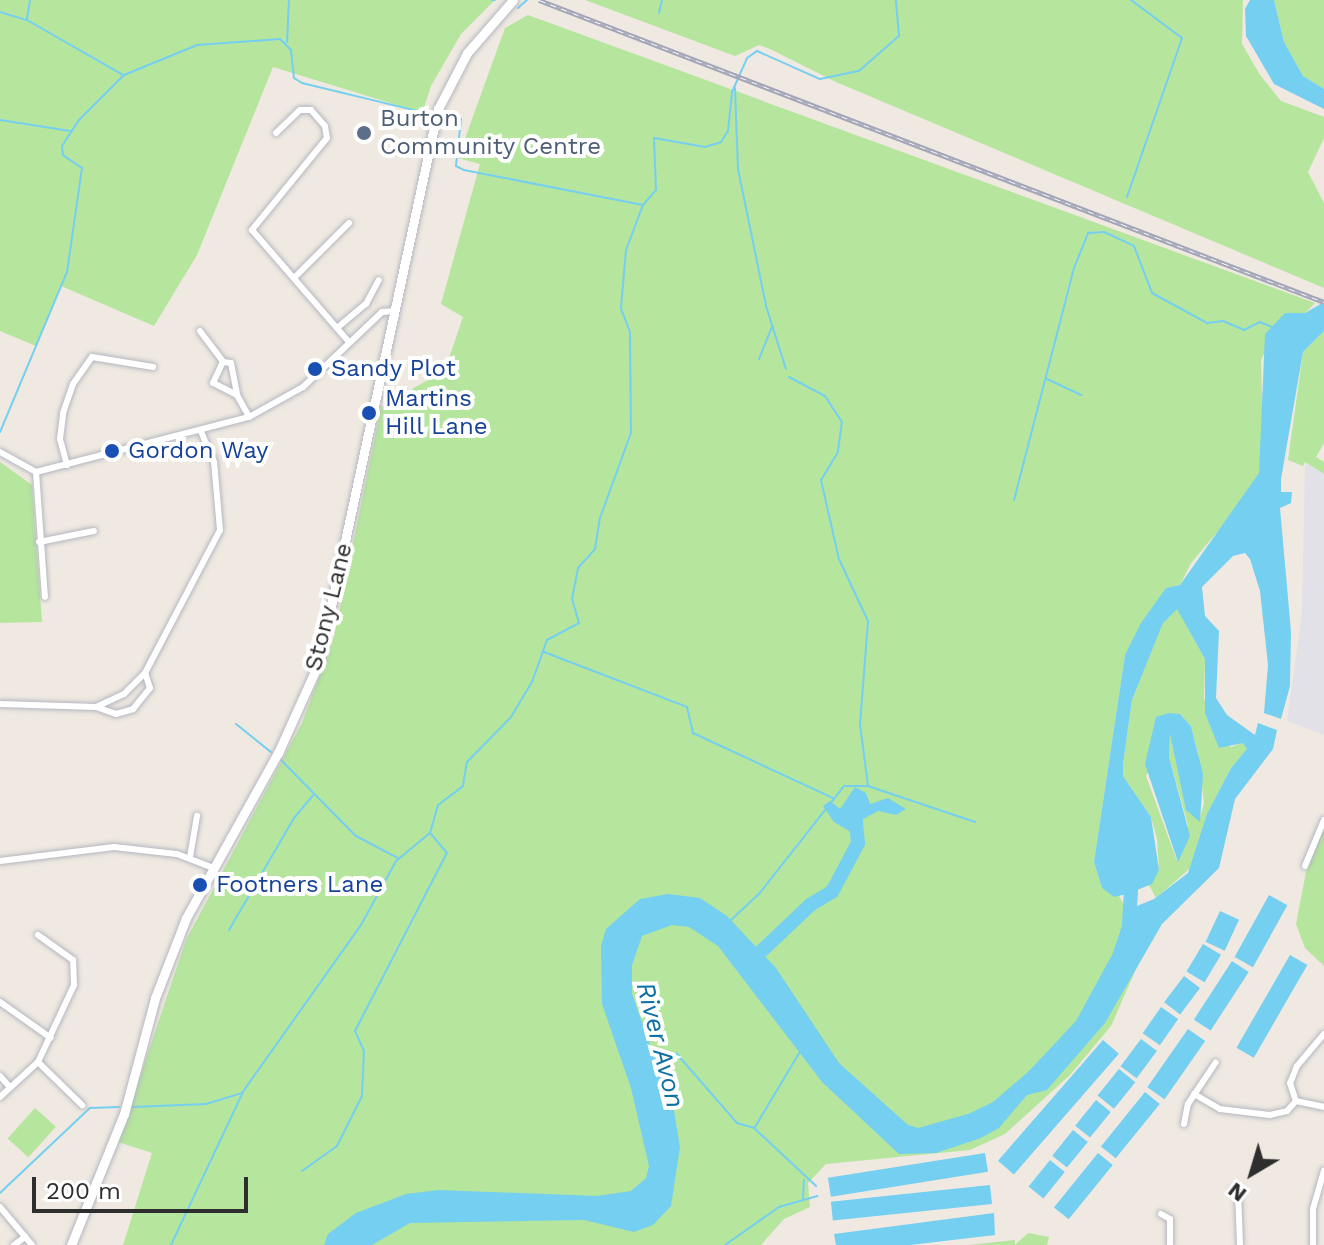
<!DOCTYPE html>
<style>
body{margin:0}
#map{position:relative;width:1324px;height:1245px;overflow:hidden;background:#efe9e1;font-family:"Work Sans",sans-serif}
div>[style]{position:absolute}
.industrial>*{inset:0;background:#e3e1e8}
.green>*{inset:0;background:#b6e59e;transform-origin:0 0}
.water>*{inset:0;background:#75cff0;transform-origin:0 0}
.stream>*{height:2px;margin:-1px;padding:0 1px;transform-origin:1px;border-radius:1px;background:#75cff0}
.river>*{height:14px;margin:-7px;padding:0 7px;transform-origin:7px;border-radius:7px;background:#75cff0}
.roads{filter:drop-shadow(0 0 2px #b4b7c1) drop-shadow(0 0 2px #b4b7c1)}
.street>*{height:6px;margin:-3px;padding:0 3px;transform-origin:3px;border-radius:3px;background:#fff}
.secondary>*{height:9px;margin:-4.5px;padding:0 4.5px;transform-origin:4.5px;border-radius:4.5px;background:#fff}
.rail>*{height:5px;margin-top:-2.5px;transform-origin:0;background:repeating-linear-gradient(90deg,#fff 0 6px,#a3a6b8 0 12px);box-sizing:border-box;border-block:2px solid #a3a6b8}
.dots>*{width:22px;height:22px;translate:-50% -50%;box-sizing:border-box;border:4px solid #fff;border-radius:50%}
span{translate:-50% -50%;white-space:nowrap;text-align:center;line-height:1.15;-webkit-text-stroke:8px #fff;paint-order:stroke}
.service-label{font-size:24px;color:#4e5e75}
.left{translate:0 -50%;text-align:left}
.transit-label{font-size:24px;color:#164399}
.street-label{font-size:24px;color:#2e2e2e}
.water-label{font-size:26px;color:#0d6fa3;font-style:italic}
.north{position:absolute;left:1212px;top:1133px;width:80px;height:80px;-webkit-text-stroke:6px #fff;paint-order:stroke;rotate:218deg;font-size:22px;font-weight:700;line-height:32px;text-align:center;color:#2e2e2e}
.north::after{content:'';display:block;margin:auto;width:28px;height:36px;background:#2e2e2e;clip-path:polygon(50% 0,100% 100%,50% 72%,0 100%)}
.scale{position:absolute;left:32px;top:1177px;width:216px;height:36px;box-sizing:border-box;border:4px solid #2e2e2e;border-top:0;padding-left:10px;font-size:24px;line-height:28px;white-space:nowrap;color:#2e2e2e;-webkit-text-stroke:6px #fff;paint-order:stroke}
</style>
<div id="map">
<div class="industrial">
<i style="clip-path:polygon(1305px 462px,1324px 474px,1324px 735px,1287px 721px,1302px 612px)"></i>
</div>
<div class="green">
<i style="clip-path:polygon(0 0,495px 0,461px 34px,431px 86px,420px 120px,413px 110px,273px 67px,197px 255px,154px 326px,61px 286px,36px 346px,0 331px)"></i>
<i style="clip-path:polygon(585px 0,1243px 0,1242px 44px,1260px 75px,1281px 101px,1324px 117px,1324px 138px,1308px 172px,1324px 203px,1324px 288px,836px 82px,770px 49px,759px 45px,735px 56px)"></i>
<i style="clip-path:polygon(1274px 0,1324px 0,1324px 89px,1303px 76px,1284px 42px)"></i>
<i style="clip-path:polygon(528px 15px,1315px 303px,1305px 313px,1285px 313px,1261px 360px,1263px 438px,1259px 473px,1246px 498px,1191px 563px,1180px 585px,1166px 588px,1125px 655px,1094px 862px,1102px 888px,1119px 896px,1127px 910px,1116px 945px,1140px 960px,1111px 1026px,1070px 1075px,1005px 1134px,970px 1150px,826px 1164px,808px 1183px,810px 1207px,784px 1219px,761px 1245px,123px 1245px,152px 1153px,118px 1142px,186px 940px,302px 723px,334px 637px,381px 407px,445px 370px,463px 317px,441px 304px,480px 164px,458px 158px,505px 28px)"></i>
<i style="clip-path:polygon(1324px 331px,1324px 443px,1316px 457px,1324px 462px,1324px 474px,1305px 462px,1303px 466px,1288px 460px,1303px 352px)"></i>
<i style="clip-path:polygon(0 462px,32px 485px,42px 622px,0 623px)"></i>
<i style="clip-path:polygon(evenodd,1177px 608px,1205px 659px,1204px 698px,1214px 736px,1231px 747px,1244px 742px,1248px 749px,1231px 768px,1207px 815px,1195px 864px,1156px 898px,1149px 885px,1159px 870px,1157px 839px,1151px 817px,1123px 776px,1123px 764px,1132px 700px,1163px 622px,1177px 608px,1180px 714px,1191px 726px,1198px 753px,1204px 803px,1199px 821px,1180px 780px,1170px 733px,1169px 757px,1188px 825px,1177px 861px,1146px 776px,1180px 714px)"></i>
<i style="clip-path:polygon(1324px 825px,1324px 966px,1305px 948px,1296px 924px,1307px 867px)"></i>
<i style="left:35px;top:1108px;width:28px;height:41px;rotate:42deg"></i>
<i style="clip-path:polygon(1028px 1233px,1049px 1237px,1047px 1245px,968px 1245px,1015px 1240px,1015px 1245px)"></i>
</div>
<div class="water">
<i style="clip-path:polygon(1250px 0,1274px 0,1284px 42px,1303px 76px,1324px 89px,1324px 109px,1274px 84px,1246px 36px,1245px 9px)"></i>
<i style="clip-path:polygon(1324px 302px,1324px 331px,1303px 352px,1281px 479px,1281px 492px,1292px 492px,1291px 503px,1280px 508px,1291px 632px,1290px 686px,1281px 719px,1264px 713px,1268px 665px,1260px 591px,1250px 559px,1245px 553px,1233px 556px,1202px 587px,1205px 616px,1219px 631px,1216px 698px,1227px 715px,1255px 735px,1258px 723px,1277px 730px,1273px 749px,1235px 799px,1219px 868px,1162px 924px,1105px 1023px,1047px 1090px,1027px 1095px,999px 1128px,981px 1138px,936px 1153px,899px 1154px,822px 1082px,718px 946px,689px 927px,672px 925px,642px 936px,632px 965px,632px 994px,674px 1111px,680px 1147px,671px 1206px,653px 1225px,634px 1232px,584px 1220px,410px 1223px,372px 1245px,324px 1245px,328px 1234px,356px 1213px,406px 1194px,439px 1190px,597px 1196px,631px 1191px,646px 1178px,649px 1166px,631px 1088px,602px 1004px,601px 946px,606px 929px,640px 899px,668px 894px,700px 898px,727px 916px,776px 968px,839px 1063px,908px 1125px,918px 1128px,968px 1114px,993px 1102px,1029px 1071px,1076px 1021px,1113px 953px,1127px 910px,1154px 899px,1188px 873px,1207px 814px,1231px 768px,1247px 749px,1243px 743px,1219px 748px,1205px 713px,1205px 659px,1177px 609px,1163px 623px,1132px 700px,1123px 764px,1123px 776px,1151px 817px,1159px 870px,1152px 884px,1127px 894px,1114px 897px,1102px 888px,1094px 862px,1125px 655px,1141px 623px,1166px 588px,1180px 585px,1259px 473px,1265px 334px,1285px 313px,1305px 313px)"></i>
<i style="clip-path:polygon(1169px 713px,1180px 714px,1191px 726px,1203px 774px,1200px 822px,1186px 810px,1170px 734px,1169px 757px,1190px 836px,1178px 862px,1145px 764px,1156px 717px)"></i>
<i style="clip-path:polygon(855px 787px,866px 793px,870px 804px,888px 798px,906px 809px,896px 815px,878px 811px,863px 819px,864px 840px,856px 850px,856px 835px,834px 822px,823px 806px,830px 801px,840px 809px)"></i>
<i style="left:1269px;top:895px;width:21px;height:71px;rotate:29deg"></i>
<i style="left:1220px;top:911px;width:21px;height:34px;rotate:25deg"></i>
<i style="left:1203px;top:944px;width:21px;height:32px;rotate:31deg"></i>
<i style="left:1290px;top:955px;width:20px;height:107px;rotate:30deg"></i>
<i style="left:1232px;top:961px;width:20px;height:70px;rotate:33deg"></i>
<i style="left:1184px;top:976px;width:20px;height:33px;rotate:37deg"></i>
<i style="left:1161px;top:1007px;width:21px;height:32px;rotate:35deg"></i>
<i style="left:1188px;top:1029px;width:21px;height:71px;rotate:35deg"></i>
<i style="left:1141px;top:1039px;width:20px;height:34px;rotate:37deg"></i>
<i style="left:1103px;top:1040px;width:21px;height:160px;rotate:41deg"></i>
<i style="left:1119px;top:1069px;width:21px;height:34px;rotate:39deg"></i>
<i style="left:1145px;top:1092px;width:19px;height:70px;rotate:39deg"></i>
<i style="left:1096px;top:1100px;width:19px;height:33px;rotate:39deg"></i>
<i style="left:1073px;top:1130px;width:19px;height:33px;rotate:39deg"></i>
<i style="left:985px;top:1153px;width:19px;height:159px;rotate:81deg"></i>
<i style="left:1098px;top:1153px;width:19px;height:70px;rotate:39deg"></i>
<i style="left:1050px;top:1160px;width:19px;height:34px;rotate:39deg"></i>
<i style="left:990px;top:1185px;width:19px;height:160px;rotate:84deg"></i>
<i style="clip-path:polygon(994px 1213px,995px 1235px,910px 1245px,836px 1245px,834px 1234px)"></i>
</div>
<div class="stream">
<i style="left:30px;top:0;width:20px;rotate:99deg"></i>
<i style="left:27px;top:20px;width:111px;rotate:29.8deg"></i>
<i style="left:492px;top:0;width:3px"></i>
<i style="left:518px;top:8px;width:12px;rotate:-42deg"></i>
<i style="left:0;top:12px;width:27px;rotate:17deg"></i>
<i style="left:659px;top:13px;width:13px;rotate:-77deg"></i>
<i style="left:287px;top:42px;width:42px;rotate:-87.3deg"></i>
<i style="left:735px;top:88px;width:81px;rotate:87.9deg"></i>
<i style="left:738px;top:169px;width:140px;rotate:78.4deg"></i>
<i style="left:766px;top:306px;width:66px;rotate:72.4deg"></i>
<i style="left:441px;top:117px;width:20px;rotate:6deg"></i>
<i style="left:461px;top:119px;width:47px;rotate:96.1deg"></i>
<i style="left:456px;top:166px;width:9px;rotate:27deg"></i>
<i style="left:464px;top:170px;width:181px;rotate:11.1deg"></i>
<i style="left:0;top:120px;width:71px;rotate:8.9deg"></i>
<i style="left:1127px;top:197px;width:168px;rotate:-70.9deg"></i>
<i style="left:1182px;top:38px;width:64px;rotate:-143.3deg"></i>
<i style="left:759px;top:359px;width:35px;rotate:-68deg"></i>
<i style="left:789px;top:377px;width:41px;rotate:27.8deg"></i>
<i style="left:825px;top:396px;width:31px;rotate:57deg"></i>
<i style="left:842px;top:422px;width:30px;rotate:98deg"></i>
<i style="left:838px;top:452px;width:33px;rotate:121deg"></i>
<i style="left:821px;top:480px;width:81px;rotate:77.2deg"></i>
<i style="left:839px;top:559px;width:68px;rotate:64.9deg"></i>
<i style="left:868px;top:621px;width:103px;rotate:94.4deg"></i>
<i style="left:860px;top:724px;width:63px;rotate:82.6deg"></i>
<i style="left:1047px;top:379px;width:38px;rotate:25deg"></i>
<i style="left:0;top:432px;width:173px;rotate:-67.3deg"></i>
<i style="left:67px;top:272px;width:105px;rotate:-81.8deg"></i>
<i style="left:82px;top:168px;width:23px;rotate:-146deg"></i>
<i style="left:63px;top:155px;width:9px;rotate:-96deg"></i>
<i style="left:62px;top:146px;width:30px;rotate:-57deg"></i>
<i style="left:78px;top:121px;width:65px;rotate:-45deg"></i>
<i style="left:124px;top:75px;width:79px;rotate:-22.3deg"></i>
<i style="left:197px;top:45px;width:83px;rotate:-4.1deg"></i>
<i style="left:280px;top:39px;width:16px;rotate:45deg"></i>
<i style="left:291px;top:50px;width:28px;rotate:84deg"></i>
<i style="left:294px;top:78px;width:9px;rotate:32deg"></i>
<i style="left:302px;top:83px;width:128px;rotate:13.6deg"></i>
<i style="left:1014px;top:500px;width:240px;rotate:-75.5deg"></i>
<i style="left:1074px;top:268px;width:38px;rotate:-68deg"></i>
<i style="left:1088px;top:233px;width:16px;rotate:-4deg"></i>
<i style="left:1104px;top:232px;width:33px;rotate:25deg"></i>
<i style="left:1134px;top:246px;width:50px;rotate:69deg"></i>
<i style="left:1152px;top:293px;width:63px;rotate:28.6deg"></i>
<i style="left:1207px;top:323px;width:16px;rotate:-7deg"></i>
<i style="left:1223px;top:321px;width:23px;rotate:23deg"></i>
<i style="left:1244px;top:330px;width:18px;rotate:-27deg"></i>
<i style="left:1260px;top:322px;width:15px;rotate:23deg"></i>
<i style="left:544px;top:652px;width:153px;rotate:21deg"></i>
<i style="left:687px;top:707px;width:27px;rotate:77deg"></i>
<i style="left:693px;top:733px;width:154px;rotate:24.9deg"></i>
<i style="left:236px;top:724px;width:45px;rotate:38.7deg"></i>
<i style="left:281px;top:760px;width:107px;rotate:45.4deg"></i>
<i style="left:356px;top:836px;width:47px;rotate:27.6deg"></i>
<i style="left:731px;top:920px;width:38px;rotate:-43deg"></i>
<i style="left:759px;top:894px;width:137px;rotate:-51.8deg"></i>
<i style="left:844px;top:786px;width:24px"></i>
<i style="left:868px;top:786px;width:113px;rotate:18.6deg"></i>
<i style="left:229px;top:930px;width:129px;rotate:-59.9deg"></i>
<i style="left:294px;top:818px;width:30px;rotate:-50deg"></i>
<i style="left:676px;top:1053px;width:93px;rotate:48.9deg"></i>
<i style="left:737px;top:1123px;width:18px;rotate:16deg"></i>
<i style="left:754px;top:1128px;width:85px;rotate:43.1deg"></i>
<i style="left:132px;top:1107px;width:74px;rotate:-2.3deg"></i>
<i style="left:206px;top:1104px;width:38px;rotate:-17deg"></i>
<i style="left:242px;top:1093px;width:206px;rotate:-54.7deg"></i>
<i style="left:361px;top:925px;width:73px;rotate:-61.3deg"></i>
<i style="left:396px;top:861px;width:44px;rotate:-39.5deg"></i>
<i style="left:430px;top:833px;width:29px;rotate:-74deg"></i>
<i style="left:438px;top:805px;width:31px;rotate:-37deg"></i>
<i style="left:463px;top:786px;width:24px;rotate:-81deg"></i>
<i style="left:467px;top:762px;width:63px;rotate:-45.6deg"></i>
<i style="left:511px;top:717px;width:41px;rotate:-59deg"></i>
<i style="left:532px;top:682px;width:45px;rotate:-70.3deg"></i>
<i style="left:547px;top:640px;width:36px;rotate:-28deg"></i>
<i style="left:579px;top:623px;width:25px;rotate:-106deg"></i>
<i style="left:572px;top:599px;width:32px;rotate:-79deg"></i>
<i style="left:578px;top:568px;width:25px;rotate:-48deg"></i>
<i style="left:595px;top:549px;width:31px;rotate:-81deg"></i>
<i style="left:600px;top:518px;width:90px;rotate:-70deg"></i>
<i style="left:631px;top:433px;width:101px;rotate:-90.6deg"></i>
<i style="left:630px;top:332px;width:26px;rotate:-111deg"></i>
<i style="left:621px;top:308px;width:58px;rotate:-85.1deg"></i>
<i style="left:626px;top:250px;width:48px;rotate:-69.3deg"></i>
<i style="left:643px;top:205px;width:20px;rotate:-49deg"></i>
<i style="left:656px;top:190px;width:52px;rotate:-92.2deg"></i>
<i style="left:654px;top:138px;width:52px;rotate:10deg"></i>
<i style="left:705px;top:147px;width:17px;rotate:-17deg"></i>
<i style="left:721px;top:142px;width:13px;rotate:-58deg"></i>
<i style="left:728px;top:131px;width:39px;rotate:-84deg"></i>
<i style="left:732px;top:92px;width:37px;rotate:-66deg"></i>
<i style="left:747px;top:58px;width:12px;rotate:-35deg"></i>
<i style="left:757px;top:51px;width:69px;rotate:24deg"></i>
<i style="left:820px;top:79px;width:40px;rotate:-12deg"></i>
<i style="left:859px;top:71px;width:53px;rotate:-41.2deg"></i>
<i style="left:899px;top:36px;width:36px;rotate:-95deg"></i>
<i style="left:755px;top:1127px;width:90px;rotate:-59.1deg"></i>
<i style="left:302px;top:1171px;width:43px;rotate:-35.5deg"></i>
<i style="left:337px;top:1146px;width:56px;rotate:-63.4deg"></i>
<i style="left:362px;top:1096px;width:45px;rotate:-87.5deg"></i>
<i style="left:364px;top:1051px;width:22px;rotate:-114deg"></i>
<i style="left:355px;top:1031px;width:200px;rotate:-62.7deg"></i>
<i style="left:447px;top:853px;width:25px;rotate:-130deg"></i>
<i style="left:0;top:1193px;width:124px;rotate:-43.4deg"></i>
<i style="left:90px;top:1108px;width:29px;rotate:-2deg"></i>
<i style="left:803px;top:1198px;width:18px;rotate:-87deg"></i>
<i style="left:171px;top:1245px;width:167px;rotate:-64.8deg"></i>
<i style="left:725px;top:1245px;width:66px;rotate:-35.1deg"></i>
<i style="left:779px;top:1207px;width:40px;rotate:-16deg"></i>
</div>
<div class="river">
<i style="left:1129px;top:924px;width:51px;rotate:-86.6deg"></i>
<i style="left:750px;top:962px;width:83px;rotate:-43.5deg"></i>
<i style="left:810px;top:905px;width:26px;rotate:-31deg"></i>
<i style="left:832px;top:892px;width:55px;rotate:-62deg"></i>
<i style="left:858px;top:843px;width:10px;rotate:-96deg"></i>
</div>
<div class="roads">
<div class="street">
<i style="left:276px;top:133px;width:33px;rotate:-44deg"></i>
<i style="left:300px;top:110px;width:11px"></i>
<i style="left:311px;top:110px;width:21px;rotate:49deg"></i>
<i style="left:325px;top:126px;width:12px;rotate:81deg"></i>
<i style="left:327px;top:138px;width:119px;rotate:129.2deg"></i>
<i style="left:252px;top:230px;width:147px;rotate:49.1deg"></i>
<i style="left:294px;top:278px;width:78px;rotate:-45deg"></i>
<i style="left:337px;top:328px;width:38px;rotate:-40deg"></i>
<i style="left:366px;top:304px;width:27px;rotate:-62deg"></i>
<i style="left:200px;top:331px;width:39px;rotate:53deg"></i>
<i style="left:237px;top:395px;width:27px;rotate:-153deg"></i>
<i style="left:213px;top:383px;width:23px;rotate:-65deg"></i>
<i style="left:223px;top:362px;width:8px;rotate:7deg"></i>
<i style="left:231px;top:363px;width:33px;rotate:79deg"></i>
<i style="left:237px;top:395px;width:25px;rotate:61deg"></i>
<i style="left:0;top:452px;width:41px;rotate:29.1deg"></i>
<i style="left:36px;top:472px;width:220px;rotate:-14.5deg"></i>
<i style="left:249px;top:417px;width:62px;rotate:-29.1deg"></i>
<i style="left:303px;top:387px;width:109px;rotate:-43.5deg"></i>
<i style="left:382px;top:312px;width:14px;rotate:-4deg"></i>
<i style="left:67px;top:465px;width:27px;rotate:-105deg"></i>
<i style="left:60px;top:439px;width:26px;rotate:-83deg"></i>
<i style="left:63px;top:413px;width:31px;rotate:-71deg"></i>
<i style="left:73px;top:384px;width:33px;rotate:-55deg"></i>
<i style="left:92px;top:357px;width:62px;rotate:9.3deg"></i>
<i style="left:36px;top:472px;width:125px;rotate:85.9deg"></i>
<i style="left:39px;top:542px;width:56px;rotate:-11.3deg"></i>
<i style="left:0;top:704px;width:96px;rotate:1.8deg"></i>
<i style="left:96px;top:707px;width:31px;rotate:-25deg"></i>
<i style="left:124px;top:694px;width:30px;rotate:-45deg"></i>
<i style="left:145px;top:673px;width:161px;rotate:-62.3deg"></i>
<i style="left:220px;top:530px;width:68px;rotate:-95deg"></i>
<i style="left:214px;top:462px;width:33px;rotate:-113deg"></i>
<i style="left:96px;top:707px;width:21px;rotate:19deg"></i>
<i style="left:116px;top:714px;width:18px;rotate:-16deg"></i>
<i style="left:133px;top:709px;width:27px;rotate:-51deg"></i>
<i style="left:150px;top:688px;width:16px;rotate:-108deg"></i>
<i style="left:190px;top:857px;width:42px;rotate:-80.3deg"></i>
<i style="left:0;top:861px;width:115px;rotate:-7deg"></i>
<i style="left:114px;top:847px;width:63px;rotate:6.3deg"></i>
<i style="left:177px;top:854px;width:40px;rotate:21deg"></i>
<i style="left:1305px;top:866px;width:50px;rotate:-67.6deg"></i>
<i style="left:0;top:1002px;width:62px;rotate:35.2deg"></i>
<i style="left:1324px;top:1034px;width:42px;rotate:130.2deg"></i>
<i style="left:1297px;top:1066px;width:18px;rotate:112deg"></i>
<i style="left:1290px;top:1083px;width:19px;rotate:72deg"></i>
<i style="left:1296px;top:1101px;width:29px;rotate:12deg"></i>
<i style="left:38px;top:1062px;width:62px;rotate:44.3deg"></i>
<i style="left:0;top:1076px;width:15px;rotate:48deg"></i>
<i style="left:1194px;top:1094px;width:30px;rotate:30deg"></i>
<i style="left:1220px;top:1109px;width:50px;rotate:6.8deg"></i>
<i style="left:1270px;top:1115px;width:17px;rotate:-13deg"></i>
<i style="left:1287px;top:1111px;width:13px;rotate:-48deg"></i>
<i style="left:0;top:1097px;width:52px;rotate:-42.6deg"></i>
<i style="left:38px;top:1062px;width:85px;rotate:-64.9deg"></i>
<i style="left:74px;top:985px;width:25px;rotate:-92deg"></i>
<i style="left:73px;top:960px;width:43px;rotate:-144.5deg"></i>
<i style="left:1184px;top:1124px;width:20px;rotate:-79deg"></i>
<i style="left:1188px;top:1104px;width:50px;rotate:-56.3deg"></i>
<i style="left:1233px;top:1190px;width:5px;rotate:22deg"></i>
<i style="left:1238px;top:1192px;width:53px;rotate:87.8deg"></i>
<i style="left:0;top:1207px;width:50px;rotate:49.9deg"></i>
<i style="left:1161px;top:1214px;width:10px;rotate:29deg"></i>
<i style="left:1170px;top:1219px;width:26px;rotate:90deg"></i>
<i style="left:14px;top:1245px;width:14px;rotate:-36deg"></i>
<i style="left:1313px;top:1245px;width:36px;rotate:-90deg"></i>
<i style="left:1313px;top:1209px;width:40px;rotate:-74deg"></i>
</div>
<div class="secondary">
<i style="left:71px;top:1245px;width:141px;rotate:-68deg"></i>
<i style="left:124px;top:1114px;width:120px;rotate:-75deg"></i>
<i style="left:155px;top:998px;width:86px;rotate:-68.8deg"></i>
<i style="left:186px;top:918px;width:189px;rotate:-60.9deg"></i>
<i style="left:278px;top:753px;width:100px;rotate:-65.7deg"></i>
<i style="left:319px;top:662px;width:566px;rotate:-77.86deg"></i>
<i style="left:438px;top:109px;width:63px;rotate:-62.6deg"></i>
<i style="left:467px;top:53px;width:70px;rotate:-49deg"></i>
</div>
</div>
<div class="rail">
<i style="left:539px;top:0;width:841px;rotate:21.04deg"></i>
</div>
<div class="dots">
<i style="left:364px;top:133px;background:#5c6f8a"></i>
<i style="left:315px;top:369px;background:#1a4fb4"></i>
<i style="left:369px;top:413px;background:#1a4fb4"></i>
<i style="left:112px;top:451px;background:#1a4fb4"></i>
<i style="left:200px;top:885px;background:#1a4fb4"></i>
</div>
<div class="service-label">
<span class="left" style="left:380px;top:133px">Burton<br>Community Centre</span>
</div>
<div class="transit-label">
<span class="left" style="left:331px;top:369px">Sandy Plot</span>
<span class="left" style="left:385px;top:413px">Martins<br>Hill Lane</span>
<span class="left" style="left:128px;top:451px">Gordon Way</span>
<span class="left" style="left:216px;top:885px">Footners Lane</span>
</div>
<div class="street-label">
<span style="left:329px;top:607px;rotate:-76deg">Stony Lane</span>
</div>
<div class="water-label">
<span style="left:660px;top:1045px;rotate:76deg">River Avon</span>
</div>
<div class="north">N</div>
<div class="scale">200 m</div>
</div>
